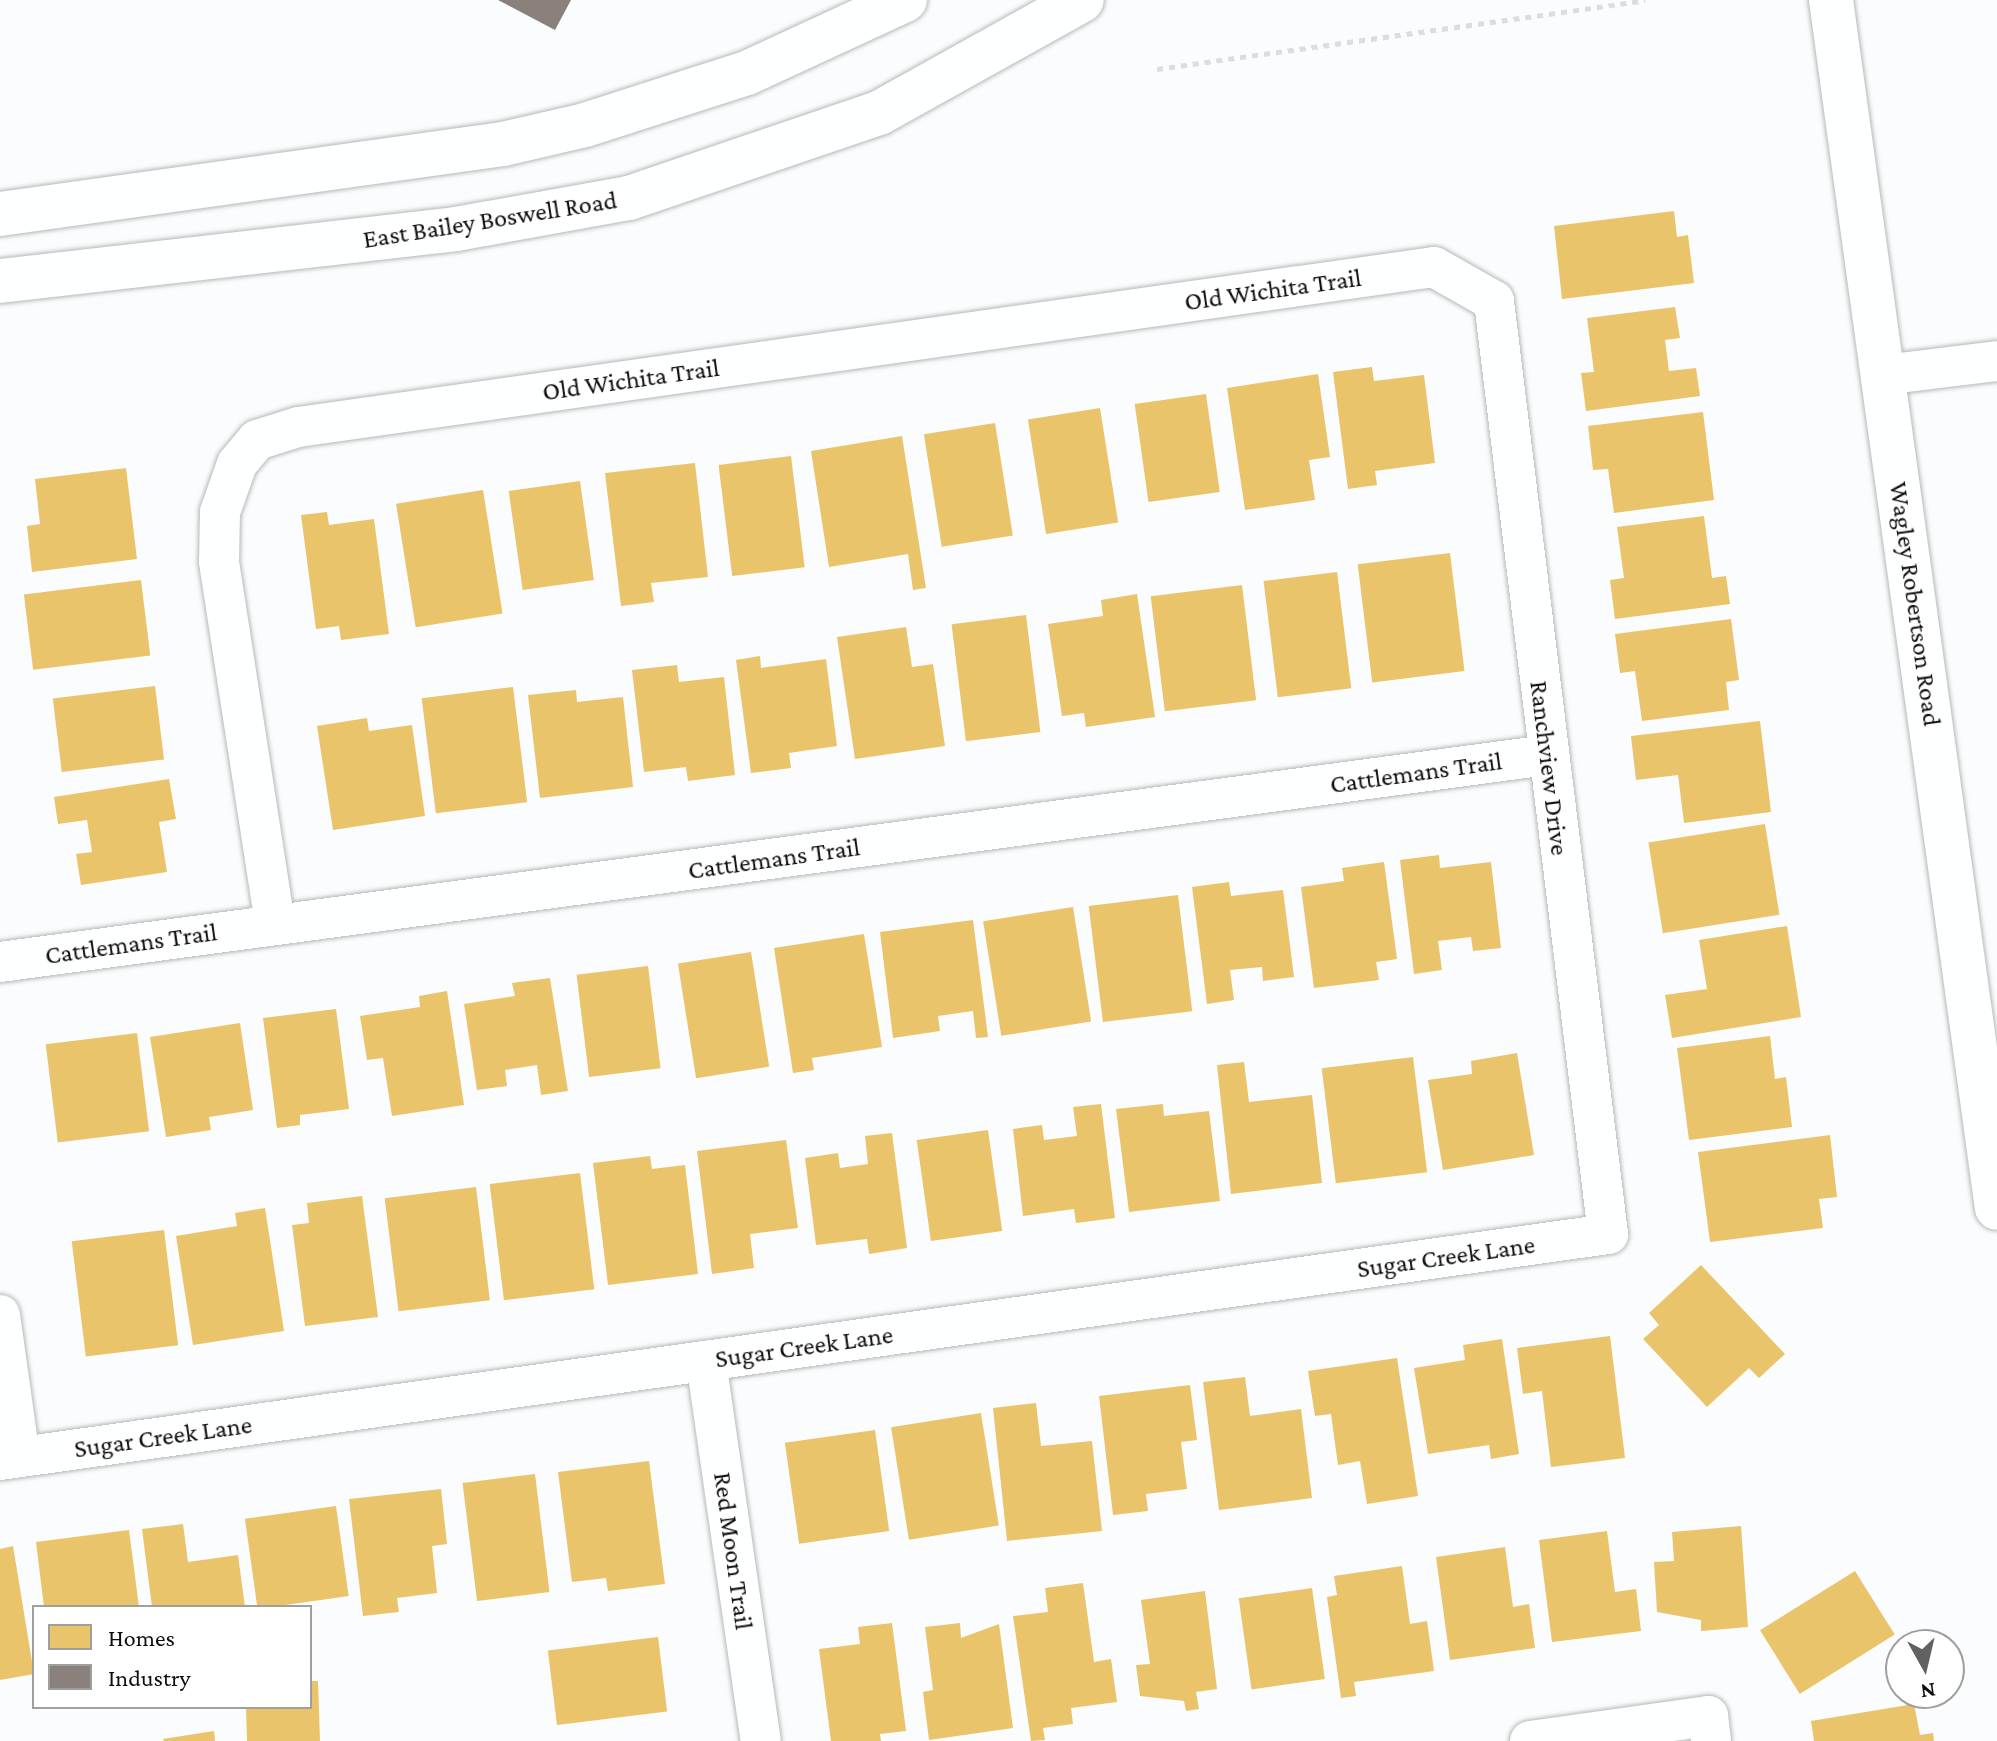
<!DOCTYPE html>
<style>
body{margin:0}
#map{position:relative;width:1997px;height:1741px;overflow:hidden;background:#fbfcfe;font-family:"Crimson Pro",serif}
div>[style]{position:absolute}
.homes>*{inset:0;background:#e9c46a;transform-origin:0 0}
.industry>*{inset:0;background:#8a817c}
.path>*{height:5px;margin-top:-2.5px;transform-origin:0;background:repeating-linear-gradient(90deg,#dcddde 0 6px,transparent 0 12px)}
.roads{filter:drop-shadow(0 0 2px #b6b8ba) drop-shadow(0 0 2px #b6b8ba)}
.minor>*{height:40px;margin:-20px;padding:0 20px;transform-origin:20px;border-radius:20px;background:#feffff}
.tertiary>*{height:44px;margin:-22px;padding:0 22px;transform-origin:22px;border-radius:22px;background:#feffff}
.secondary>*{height:44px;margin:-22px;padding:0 22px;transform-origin:22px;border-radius:22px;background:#feffff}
span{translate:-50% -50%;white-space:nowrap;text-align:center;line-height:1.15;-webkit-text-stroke:8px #fff;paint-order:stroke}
.street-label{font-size:26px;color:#0d0e10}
.legend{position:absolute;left:32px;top:1605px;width:280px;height:104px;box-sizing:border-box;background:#fff;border:2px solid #9e9f9f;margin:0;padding:10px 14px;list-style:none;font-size:24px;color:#0d0e10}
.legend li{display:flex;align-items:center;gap:16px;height:40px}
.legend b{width:40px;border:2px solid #9e9f9f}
.north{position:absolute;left:1885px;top:1629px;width:80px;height:80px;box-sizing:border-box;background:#fff;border:2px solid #9e9f9f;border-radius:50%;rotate:172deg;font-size:22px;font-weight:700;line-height:32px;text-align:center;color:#0d0e10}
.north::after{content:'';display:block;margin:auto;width:28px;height:36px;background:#606163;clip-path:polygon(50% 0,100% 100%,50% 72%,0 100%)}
</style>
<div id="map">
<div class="homes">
<i style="clip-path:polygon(1674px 211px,1677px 237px,1688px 235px,1694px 283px,1562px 299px,1554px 226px)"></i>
<i style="clip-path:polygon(1675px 307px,1680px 338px,1665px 340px,1669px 371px,1696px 368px,1700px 396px,1586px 411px,1581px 373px,1594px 372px,1587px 318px)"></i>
<i style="clip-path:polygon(1372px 367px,1374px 381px,1424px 375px,1435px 463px,1375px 471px,1377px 485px,1348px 489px,1333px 372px)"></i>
<i style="clip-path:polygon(1318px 374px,1330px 457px,1309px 460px,1315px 500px,1245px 510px,1227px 388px)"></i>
<i style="left:1206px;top:394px;width:99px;height:72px;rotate:82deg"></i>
<i style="left:1100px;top:408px;width:116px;height:73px;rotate:81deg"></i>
<i style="clip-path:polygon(1703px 412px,1714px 500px,1614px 513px,1608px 469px,1593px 470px,1588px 426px)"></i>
<i style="left:995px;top:423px;width:114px;height:72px;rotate:81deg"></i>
<i style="clip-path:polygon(902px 436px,926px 588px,913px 590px,908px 554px,829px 567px,811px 451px)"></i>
<i style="left:791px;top:456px;width:112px;height:73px;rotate:83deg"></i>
<i style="clip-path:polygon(695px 463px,708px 577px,651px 583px,654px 602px,621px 606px,605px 473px)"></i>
<i style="clip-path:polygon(126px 468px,137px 559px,32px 572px,27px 526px,40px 524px,35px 479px)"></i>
<i style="left:580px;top:481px;width:100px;height:72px;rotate:82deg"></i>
<i style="left:483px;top:490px;width:125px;height:88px;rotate:81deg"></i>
<i style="clip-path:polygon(327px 512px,329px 525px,374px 519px,389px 634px,341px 640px,339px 626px,316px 629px,301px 515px)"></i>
<i style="clip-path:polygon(1704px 516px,1712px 578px,1726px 576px,1730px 604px,1615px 619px,1610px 580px,1624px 578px,1617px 527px)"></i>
<i style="left:1450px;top:553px;width:119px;height:93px;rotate:83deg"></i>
<i style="left:1337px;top:572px;width:117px;height:74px;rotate:83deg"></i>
<i style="left:141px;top:580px;width:76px;height:118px;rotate:83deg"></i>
<i style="left:1242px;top:585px;width:116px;height:92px;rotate:83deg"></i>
<i style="clip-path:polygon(1137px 594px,1155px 717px,1086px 727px,1084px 713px,1062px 716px,1048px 624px,1103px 616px,1101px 600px)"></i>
<i style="left:1026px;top:615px;width:118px;height:75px;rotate:83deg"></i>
<i style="clip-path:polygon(1731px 619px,1739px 680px,1726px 682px,1729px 710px,1642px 721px,1635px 671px,1620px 673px,1615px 634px)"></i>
<i style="clip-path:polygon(906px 627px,912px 667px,933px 664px,945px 746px,855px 759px,837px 637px)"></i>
<i style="clip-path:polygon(760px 656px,761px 668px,826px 659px,837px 746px,789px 753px,791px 768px,751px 773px,736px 660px)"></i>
<i style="clip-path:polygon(677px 665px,679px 682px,724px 677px,735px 775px,688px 781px,686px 767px,644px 772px,632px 670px)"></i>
<i style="left:155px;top:686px;width:74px;height:103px;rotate:83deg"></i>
<i style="left:513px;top:687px;width:116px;height:92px;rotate:83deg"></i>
<i style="clip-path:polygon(576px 690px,577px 702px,623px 697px,633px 787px,540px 798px,528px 695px)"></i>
<i style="clip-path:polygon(367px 718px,369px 731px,412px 725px,425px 816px,333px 830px,317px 726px)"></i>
<i style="clip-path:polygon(1760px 721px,1771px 812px,1684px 823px,1678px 775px,1636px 780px,1631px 736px)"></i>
<i style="clip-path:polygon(169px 779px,176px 819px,159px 822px,167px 872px,81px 885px,76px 854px,92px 852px,87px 820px,58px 824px,54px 797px)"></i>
<i style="left:1765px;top:824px;width:92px;height:118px;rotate:81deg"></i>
<i style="clip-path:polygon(1439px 855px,1440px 868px,1491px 862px,1501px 948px,1473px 951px,1471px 937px,1438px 941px,1442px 970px,1414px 974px,1400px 860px)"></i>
<i style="clip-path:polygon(1384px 862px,1397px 959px,1376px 962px,1379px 980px,1314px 988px,1301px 887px,1344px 881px,1342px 868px)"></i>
<i style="clip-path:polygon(1229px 882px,1231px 896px,1283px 890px,1294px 977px,1263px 981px,1262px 967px,1230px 970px,1234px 1000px,1207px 1004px,1192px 887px)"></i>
<i style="left:1178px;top:895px;width:117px;height:90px;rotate:83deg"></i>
<i style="left:1073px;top:907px;width:116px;height:91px;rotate:81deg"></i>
<i style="clip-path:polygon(973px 920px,988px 1037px,976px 1038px,973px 1011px,938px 1016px,940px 1031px,893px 1038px,880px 932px)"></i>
<i style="clip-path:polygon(1787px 926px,1801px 1017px,1672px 1038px,1665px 995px,1707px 989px,1699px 940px)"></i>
<i style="clip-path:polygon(864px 934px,882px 1047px,812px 1058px,814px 1070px,793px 1073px,774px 948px)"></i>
<i style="left:751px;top:952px;width:116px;height:74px;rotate:81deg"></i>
<i style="left:648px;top:966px;width:103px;height:72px;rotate:83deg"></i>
<i style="clip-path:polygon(550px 978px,568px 1091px,541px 1095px,537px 1065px,505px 1070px,507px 1086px,477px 1090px,464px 1004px,515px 996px,512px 983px)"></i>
<i style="clip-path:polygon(447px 991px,464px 1105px,392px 1116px,383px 1058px,367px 1060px,360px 1016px,420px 1007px,419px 996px)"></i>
<i style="clip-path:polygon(336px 1009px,349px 1109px,300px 1115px,300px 1125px,277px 1128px,263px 1018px)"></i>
<i style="clip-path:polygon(240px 1023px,253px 1110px,209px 1117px,211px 1130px,166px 1137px,150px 1037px)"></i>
<i style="left:137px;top:1033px;width:99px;height:92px;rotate:83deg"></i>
<i style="clip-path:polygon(1770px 1036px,1775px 1079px,1786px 1077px,1792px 1127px,1689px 1140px,1677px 1048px)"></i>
<i style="clip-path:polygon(1517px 1053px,1534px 1155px,1443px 1170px,1428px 1080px,1472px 1074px,1471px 1061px)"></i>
<i style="left:1413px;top:1057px;width:116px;height:92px;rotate:83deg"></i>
<i style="clip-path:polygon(1244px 1062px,1249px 1102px,1312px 1095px,1322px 1183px,1231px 1194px,1217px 1065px)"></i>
<i style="clip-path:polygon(1101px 1104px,1115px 1218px,1076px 1223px,1074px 1209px,1023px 1216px,1013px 1129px,1042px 1125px,1044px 1140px,1077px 1136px,1073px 1107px)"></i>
<i style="clip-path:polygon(1163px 1104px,1164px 1116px,1209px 1111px,1220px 1201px,1129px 1212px,1116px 1109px)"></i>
<i style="left:988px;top:1130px;width:102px;height:72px;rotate:82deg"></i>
<i style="clip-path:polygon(892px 1133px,907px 1248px,869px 1254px,867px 1239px,816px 1245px,805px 1158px,838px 1153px,840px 1168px,868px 1164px,865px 1136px)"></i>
<i style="clip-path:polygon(1830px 1135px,1837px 1197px,1819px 1199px,1823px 1228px,1710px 1242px,1698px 1152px)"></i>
<i style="clip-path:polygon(786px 1140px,798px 1228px,750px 1234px,754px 1268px,712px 1274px,697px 1151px)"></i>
<i style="clip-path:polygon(650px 1156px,652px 1169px,685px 1165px,698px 1274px,608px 1285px,593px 1163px)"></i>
<i style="left:580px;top:1173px;width:117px;height:91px;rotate:83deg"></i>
<i style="left:476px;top:1187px;width:114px;height:92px;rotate:83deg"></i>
<i style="clip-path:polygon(362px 1196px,378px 1317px,305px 1326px,292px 1225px,309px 1223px,307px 1203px)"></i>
<i style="clip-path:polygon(265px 1208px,284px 1331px,193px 1345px,176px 1236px,237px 1226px,235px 1213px)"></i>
<i style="left:164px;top:1230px;width:116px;height:93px;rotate:83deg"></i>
<i style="clip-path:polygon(1701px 1265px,1785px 1354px,1759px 1378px,1749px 1368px,1707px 1407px,1643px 1339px,1659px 1325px,1649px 1313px)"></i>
<i style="clip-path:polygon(1610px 1336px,1625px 1458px,1551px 1467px,1542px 1391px,1523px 1394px,1517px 1348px)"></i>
<i style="clip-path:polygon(1502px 1339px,1519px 1454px,1491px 1459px,1489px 1445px,1428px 1454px,1414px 1368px,1465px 1360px,1463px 1345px)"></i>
<i style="clip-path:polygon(1397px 1358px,1418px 1496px,1367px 1504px,1360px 1461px,1338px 1465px,1331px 1414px,1315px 1416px,1308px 1371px)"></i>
<i style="clip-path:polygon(1245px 1377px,1250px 1416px,1301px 1409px,1312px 1498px,1219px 1510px,1203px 1382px)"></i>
<i style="clip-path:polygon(1190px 1385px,1197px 1440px,1181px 1442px,1187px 1489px,1146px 1494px,1148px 1511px,1113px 1515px,1099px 1396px)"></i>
<i style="clip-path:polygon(1036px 1403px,1041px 1446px,1092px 1441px,1102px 1531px,1007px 1541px,993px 1408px)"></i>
<i style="left:981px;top:1413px;width:114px;height:91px;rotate:81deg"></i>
<i style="left:875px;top:1430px;width:102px;height:91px;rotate:82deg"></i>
<i style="clip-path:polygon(649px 1461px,665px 1584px,608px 1591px,606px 1578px,572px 1582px,558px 1472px)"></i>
<i style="left:535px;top:1474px;width:119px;height:73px;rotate:83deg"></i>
<i style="clip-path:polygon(441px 1489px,447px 1544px,432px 1546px,437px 1593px,397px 1598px,399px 1612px,363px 1616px,349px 1499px)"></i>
<i style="left:336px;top:1506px;width:91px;height:92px;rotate:82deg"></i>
<i style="clip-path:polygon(183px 1524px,188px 1562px,238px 1555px,245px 1607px,152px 1607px,142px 1529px)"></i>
<i style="clip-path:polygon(1741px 1526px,1748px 1627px,1701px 1631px,1701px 1620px,1657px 1612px,1654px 1562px,1674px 1561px,1672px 1532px)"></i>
<i style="clip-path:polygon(129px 1530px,139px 1607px,44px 1607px,36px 1542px)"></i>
<i style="clip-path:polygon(1607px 1531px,1615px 1592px,1636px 1589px,1641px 1631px,1552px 1642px,1539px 1540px)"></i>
<i style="clip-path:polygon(13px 1546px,34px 1674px,0 1680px,0 1549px)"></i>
<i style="clip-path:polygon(1505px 1547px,1513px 1607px,1529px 1604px,1535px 1648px,1450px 1660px,1436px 1557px)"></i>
<i style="clip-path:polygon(1402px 1566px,1410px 1624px,1427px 1621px,1434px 1671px,1354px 1682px,1356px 1696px,1341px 1698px,1327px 1597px,1337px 1595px,1334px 1576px)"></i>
<i style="left:1855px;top:1571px;width:75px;height:112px;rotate:58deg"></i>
<i style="clip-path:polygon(1083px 1583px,1094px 1662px,1111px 1659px,1117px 1702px,1071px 1708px,1073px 1724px,1043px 1728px,1045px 1740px,1031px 1741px,1013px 1616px,1048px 1612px,1045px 1588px)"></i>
<i style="left:1312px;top:1588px;width:92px;height:74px;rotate:82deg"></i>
<i style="clip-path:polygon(1205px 1591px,1217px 1689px,1196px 1692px,1199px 1709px,1186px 1711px,1184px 1701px,1140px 1696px,1136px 1665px,1150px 1664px,1141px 1600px)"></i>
<i style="clip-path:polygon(892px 1623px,906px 1731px,880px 1734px,881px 1741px,831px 1741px,819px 1649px,860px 1644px,858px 1627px)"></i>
<i style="clip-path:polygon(960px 1623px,961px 1638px,999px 1624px,1013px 1728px,929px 1740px,923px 1692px,933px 1690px,925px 1627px)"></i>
<i style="left:658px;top:1637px;width:75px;height:111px;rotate:83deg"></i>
<i style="clip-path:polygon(310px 1681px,318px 1681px,320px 1741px,247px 1741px,246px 1707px,310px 1707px)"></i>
<i style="clip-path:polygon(1914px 1704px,1920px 1735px,1933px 1733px,1934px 1741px,1814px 1741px,1811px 1721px)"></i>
<i style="clip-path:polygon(214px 1731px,215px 1741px,164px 1741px,163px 1739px)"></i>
</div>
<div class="industry">
<i style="clip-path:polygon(498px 0,571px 0,555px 30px)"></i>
</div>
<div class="path">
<i style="left:1157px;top:69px;width:493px;rotate:-8deg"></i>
</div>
<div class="roads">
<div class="minor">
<i style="left:1883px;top:375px;width:115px;rotate:-7deg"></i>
<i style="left:0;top:962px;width:1561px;rotate:-7.62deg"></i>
<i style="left:0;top:1315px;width:143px;rotate:82deg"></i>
<i style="left:706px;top:1361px;width:384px;rotate:81.8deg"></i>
<i style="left:0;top:1460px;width:1624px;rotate:-8deg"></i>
<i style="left:1608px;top:1234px;width:940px;rotate:-96.97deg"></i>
<i style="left:1494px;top:301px;width:69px;rotate:-150.5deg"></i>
<i style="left:1434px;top:267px;width:1147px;rotate:171.98deg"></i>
<i style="left:298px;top:427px;width:43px;rotate:162.4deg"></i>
<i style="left:257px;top:440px;width:31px;rotate:130deg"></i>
<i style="left:237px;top:464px;width:51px;rotate:109.5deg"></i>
<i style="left:220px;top:512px;width:50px;rotate:91.1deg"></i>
<i style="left:219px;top:562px;width:367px;rotate:81.2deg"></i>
<i style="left:1530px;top:1741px;width:180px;rotate:-8deg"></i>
<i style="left:1708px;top:1716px;width:25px;rotate:83deg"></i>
</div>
<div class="tertiary">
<i style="left:1831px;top:0;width:1219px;rotate:82.18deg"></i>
</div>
<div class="secondary">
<i style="left:0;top:214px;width:508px;rotate:-7.92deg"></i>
<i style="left:503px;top:144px;width:84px;rotate:-13deg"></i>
<i style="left:585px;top:125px;width:170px;rotate:-17.8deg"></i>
<i style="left:747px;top:73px;width:174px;rotate:-24.8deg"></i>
<i style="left:0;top:281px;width:459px;rotate:-6.5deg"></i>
<i style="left:456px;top:229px;width:176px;rotate:-10.2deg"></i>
<i style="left:629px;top:198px;width:264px;rotate:-18.8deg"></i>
<i style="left:879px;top:113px;width:232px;rotate:-29.1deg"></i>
</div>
</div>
<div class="street-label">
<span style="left:490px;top:220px;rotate:-9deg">East Bailey Boswell Road</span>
<span style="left:1273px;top:290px;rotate:-8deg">Old Wichita Trail</span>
<span style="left:631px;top:380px;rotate:-8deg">Old Wichita Trail</span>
<span style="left:1915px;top:604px;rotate:82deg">Wagley Robertson Road</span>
<span style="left:1549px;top:768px;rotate:83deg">Ranchview Drive</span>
<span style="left:1416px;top:773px;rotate:-8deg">Cattlemans Trail</span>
<span style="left:774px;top:859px;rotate:-8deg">Cattlemans Trail</span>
<span style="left:131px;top:944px;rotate:-8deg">Cattlemans Trail</span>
<span style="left:1446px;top:1257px;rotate:-8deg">Sugar Creek Lane</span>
<span style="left:804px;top:1347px;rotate:-8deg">Sugar Creek Lane</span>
<span style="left:163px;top:1437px;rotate:-8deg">Sugar Creek Lane</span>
<span style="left:733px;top:1551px;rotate:82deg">Red Moon Trail</span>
</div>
<ul class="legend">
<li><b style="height:22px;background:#e9c46a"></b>Homes</li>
<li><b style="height:22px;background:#8a817c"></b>Industry</li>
</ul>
<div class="north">N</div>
</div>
